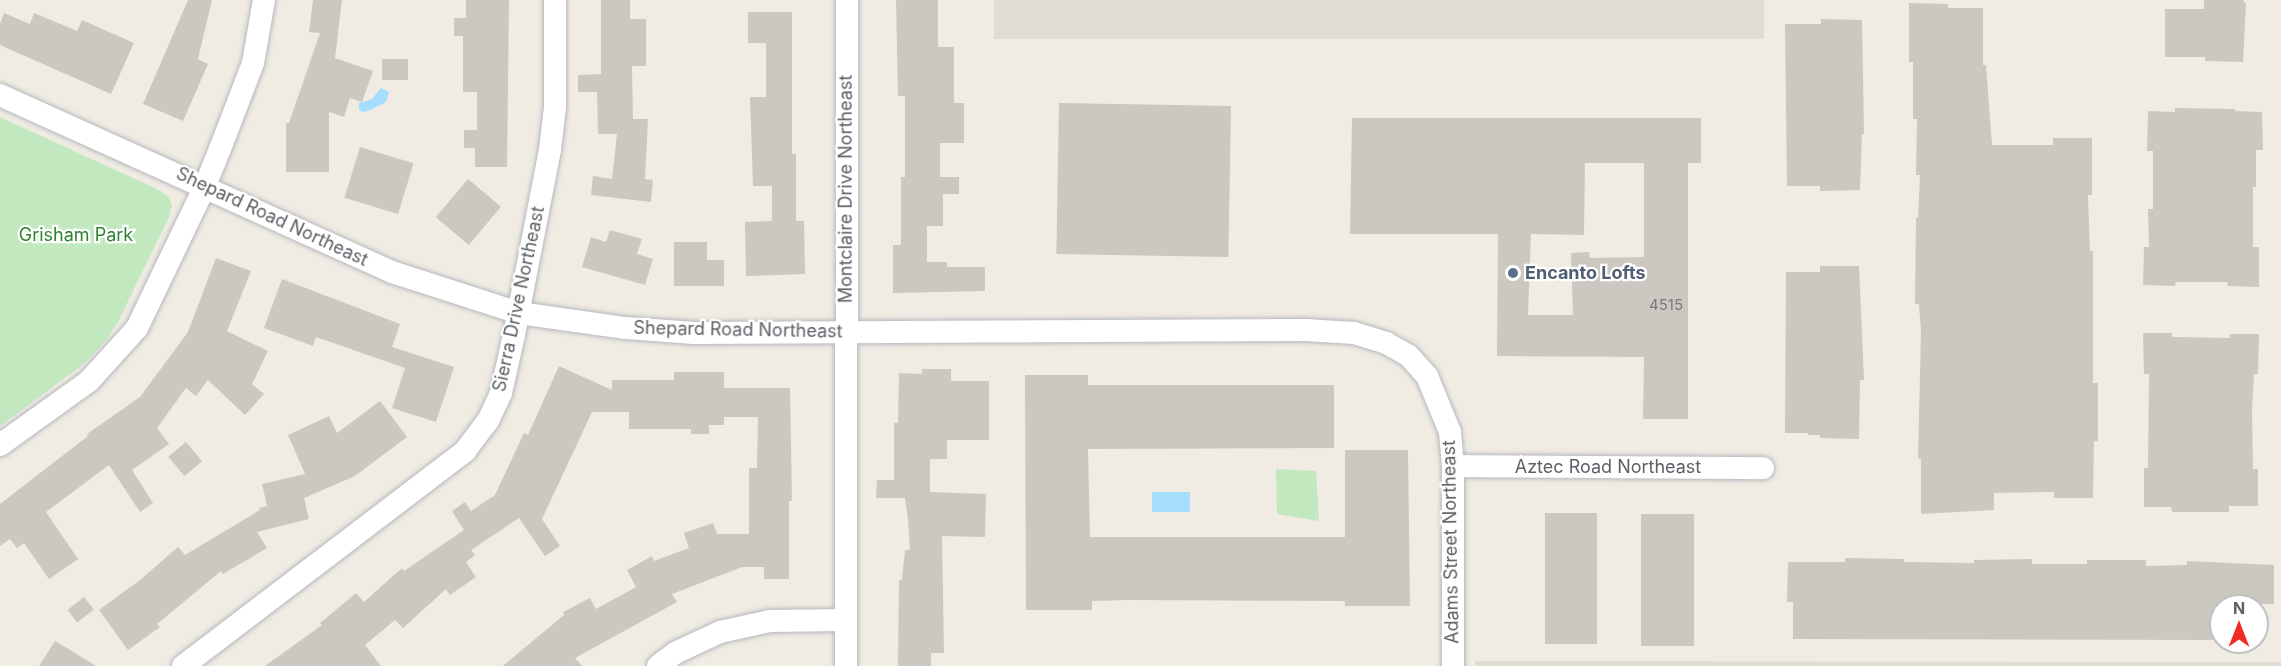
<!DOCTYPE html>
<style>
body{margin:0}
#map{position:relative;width:2281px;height:666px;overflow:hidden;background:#f0ece4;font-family:Inter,sans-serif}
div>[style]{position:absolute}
.education>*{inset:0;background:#e0dbd3;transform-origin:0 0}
.green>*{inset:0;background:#c2e8c0}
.water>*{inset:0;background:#a5ddff;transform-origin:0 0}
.building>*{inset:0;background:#cbc7c1;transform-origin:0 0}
.roads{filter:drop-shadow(0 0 2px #b5b8bc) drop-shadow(0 0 2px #b5b8bc)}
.minor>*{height:22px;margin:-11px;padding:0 11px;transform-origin:11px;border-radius:11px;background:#fff}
.dots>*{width:16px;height:16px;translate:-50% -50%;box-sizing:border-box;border:3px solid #fff;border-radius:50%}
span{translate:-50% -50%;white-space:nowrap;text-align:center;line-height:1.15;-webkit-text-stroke:4.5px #fff;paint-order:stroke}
.number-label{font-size:15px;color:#787a7d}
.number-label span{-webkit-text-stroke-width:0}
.street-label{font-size:18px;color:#5c6166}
.park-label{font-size:18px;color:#308230}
.service-label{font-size:18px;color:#4e5e75;font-weight:700}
.left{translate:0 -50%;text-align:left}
.north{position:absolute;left:2209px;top:594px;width:60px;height:60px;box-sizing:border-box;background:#fff;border:2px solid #bec0c2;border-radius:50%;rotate:0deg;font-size:16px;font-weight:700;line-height:24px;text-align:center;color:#5c6166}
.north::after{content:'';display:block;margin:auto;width:21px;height:27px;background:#f22b28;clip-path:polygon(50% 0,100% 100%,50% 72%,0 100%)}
</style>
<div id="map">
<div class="education">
<i style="left:994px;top:0;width:770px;height:39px"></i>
<i style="clip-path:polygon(1475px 661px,2281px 662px,2281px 666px,1475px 666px)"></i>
</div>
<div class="green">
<i style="clip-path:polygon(0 117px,157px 189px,168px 196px,172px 205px,169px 217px,118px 322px,106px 340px,86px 362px,0 426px)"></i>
<i style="clip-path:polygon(1276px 469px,1316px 471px,1319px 521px,1277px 514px)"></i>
</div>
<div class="water">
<i style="clip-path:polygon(381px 88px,389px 92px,386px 102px,368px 111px,362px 112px,359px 110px,359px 103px,372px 99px)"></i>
<i style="left:1152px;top:492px;width:38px;height:20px"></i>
</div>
<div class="building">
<i style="clip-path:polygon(188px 0,212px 0,198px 59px,208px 64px,183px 121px,143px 104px)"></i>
<i style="clip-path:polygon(313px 0,342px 0,335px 58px,373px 71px,362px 102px,350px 98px,344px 117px,329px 112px,329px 172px,286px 172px,286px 123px,289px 123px,320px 33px,309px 32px)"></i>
<i style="clip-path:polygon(466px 0,509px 0,507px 167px,475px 167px,475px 148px,464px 148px,464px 130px,477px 130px,477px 92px,463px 92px,463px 36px,454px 36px,454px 18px,466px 18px)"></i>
<i style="clip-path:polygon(601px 0,630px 0,630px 19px,646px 19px,646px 66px,632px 66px,633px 119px,648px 119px,645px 179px,653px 180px,651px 202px,591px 195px,593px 176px,612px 179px,617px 134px,598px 134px,597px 92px,578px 92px,578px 75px,601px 74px)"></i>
<i style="clip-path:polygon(896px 0,938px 0,938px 47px,954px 47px,954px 103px,964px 103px,964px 143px,940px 143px,940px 177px,959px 177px,959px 194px,943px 194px,943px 226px,927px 226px,927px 262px,947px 262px,947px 267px,985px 267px,985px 291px,893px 293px,893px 245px,901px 245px,901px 177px,905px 177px,905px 96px,898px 96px)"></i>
<i style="clip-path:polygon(2204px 0,2244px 0,2244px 3px,2246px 3px,2243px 62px,2205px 61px,2205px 57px,2165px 57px,2165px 9px,2204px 9px)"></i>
<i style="clip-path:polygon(1909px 3px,1948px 4px,1948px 8px,1983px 8px,1983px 65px,1986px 65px,1992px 145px,2053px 145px,2053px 138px,2092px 138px,2092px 195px,2088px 195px,2090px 251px,2093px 251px,2093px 383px,2098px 383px,2098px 441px,2094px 441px,2093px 498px,2054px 498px,2054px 492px,1994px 493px,1994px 510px,1921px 514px,1921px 459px,1918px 458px,1921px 332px,1919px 304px,1915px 304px,1916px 217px,1918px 218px,1920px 175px,1916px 175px,1917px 119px,1913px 119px,1913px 62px,1909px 62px)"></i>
<i style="clip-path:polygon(748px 12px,792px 12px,792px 154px,796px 154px,796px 221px,804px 221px,805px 274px,746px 276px,745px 222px,772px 221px,772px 186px,753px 186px,750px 97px,766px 97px,766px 43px,748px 43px)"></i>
<i style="clip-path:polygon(4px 13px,30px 24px,34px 13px,77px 31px,82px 20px,134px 43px,111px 94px,0 45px,0 24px)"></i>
<i style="clip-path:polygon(1821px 19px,1862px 20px,1864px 134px,1862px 134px,1860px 190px,1820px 191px,1820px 186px,1787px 186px,1785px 24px,1821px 24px)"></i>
<i style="left:382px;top:59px;width:26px;height:21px"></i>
<i style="left:1059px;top:103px;width:172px;height:151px;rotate:1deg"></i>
<i style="clip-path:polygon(2175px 108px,2235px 109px,2235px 111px,2262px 112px,2263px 150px,2256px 150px,2256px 187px,2253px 187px,2253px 247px,2259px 247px,2259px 287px,2228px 286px,2227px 282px,2176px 282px,2175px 286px,2143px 285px,2144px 247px,2149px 247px,2148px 209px,2153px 209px,2153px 151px,2147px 151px,2148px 111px,2175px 112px)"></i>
<i style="clip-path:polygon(evenodd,1352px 118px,1701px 118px,1701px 163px,1688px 163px,1688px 419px,1643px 419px,1644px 357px,1497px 356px,1498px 234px,1350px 234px,1352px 118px,1585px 163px,1644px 163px,1644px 257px,1590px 258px,1589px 252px,1571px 253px,1573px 315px,1528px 315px,1531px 234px,1584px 235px,1585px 163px)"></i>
<i style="left:360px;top:147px;width:56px;height:53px;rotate:17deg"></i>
<i style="left:468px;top:179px;width:43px;height:50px;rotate:40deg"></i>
<i style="clip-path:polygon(610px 230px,642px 239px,637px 254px,653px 259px,645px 285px,582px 267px,591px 237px,606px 242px)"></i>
<i style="clip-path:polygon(674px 242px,707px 242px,707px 260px,724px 260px,724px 286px,674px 286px)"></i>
<i style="clip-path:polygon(216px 258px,251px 271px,227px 331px,268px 351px,252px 384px,264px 394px,245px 415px,208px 380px,196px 396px,186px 388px,157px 428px,169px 444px,132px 470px,153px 503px,140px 512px,109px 465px,46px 512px,78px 559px,49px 579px,24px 543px,17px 548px,10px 539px,0 546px,0 504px,88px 436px,87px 434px,140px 397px,188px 332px)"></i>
<i style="clip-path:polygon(1820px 266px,1859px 266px,1864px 380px,1860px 380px,1859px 439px,1820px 438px,1820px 435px,1808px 435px,1808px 433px,1785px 433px,1786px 272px,1820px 272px)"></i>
<i style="clip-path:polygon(282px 279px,400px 324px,392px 347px,454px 367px,436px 422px,392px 408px,405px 368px,316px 337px,313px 346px,264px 328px)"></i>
<i style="clip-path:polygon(2143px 333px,2172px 333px,2172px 337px,2230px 338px,2230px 334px,2259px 334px,2258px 374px,2254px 374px,2252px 409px,2253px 469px,2258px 469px,2258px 506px,2229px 506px,2229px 512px,2172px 512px,2171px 507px,2144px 507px,2144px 468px,2148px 468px,2149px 374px,2144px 374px)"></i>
<i style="clip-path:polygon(559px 366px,612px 390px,612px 380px,674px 380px,674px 372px,724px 372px,724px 388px,790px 388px,792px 501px,789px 501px,789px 579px,764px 579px,764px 567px,742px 567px,672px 594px,677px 602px,575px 658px,582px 666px,503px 666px,564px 615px,563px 612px,590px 598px,596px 609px,636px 587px,627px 570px,652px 556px,654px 561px,689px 548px,684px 533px,713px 523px,717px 534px,749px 534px,749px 468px,757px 468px,758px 417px,724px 417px,724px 425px,709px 425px,709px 434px,691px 434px,691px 429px,629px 429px,629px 412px,592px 412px,542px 519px,560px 546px,545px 556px,519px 518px,471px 550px,475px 555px,466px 562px,476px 577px,450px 595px,446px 589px,403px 628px,395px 620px,365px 645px,381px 666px,265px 666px,322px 625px,320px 623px,356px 593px,364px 602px,402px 568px,404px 571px,464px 530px,452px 511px,465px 502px,471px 511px,495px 495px,524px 433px,528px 435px)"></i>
<i style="clip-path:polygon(922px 369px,951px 369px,951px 381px,989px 381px,989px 440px,947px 440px,947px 459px,930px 459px,930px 492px,986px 494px,985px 537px,942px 536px,944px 653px,931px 653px,931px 666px,898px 666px,899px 580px,902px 580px,905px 550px,910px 550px,908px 519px,905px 498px,876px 498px,877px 480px,894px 480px,894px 423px,898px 423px,899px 373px,922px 374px)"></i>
<i style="clip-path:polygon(1025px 375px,1088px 375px,1088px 385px,1334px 385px,1334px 448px,1088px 449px,1090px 537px,1345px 537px,1345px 450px,1408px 450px,1410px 606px,1345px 606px,1345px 601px,1129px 600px,1092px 601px,1092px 610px,1026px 610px)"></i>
<i style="clip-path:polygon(380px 401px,407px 437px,355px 476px,304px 498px,309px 519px,257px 532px,267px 548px,223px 574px,221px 571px,157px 624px,160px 627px,128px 650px,99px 610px,140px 580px,178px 547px,185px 555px,260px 510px,259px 508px,267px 506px,262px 484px,305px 474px,288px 435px,329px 416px,337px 433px)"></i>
<i style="left:186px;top:442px;width:25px;height:23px;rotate:50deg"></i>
<i style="left:1545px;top:513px;width:52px;height:131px"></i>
<i style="left:1641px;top:514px;width:53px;height:132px"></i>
<i style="clip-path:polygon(1845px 558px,1904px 559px,1904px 562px,1974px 563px,1974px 560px,2032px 559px,2032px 564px,2087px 564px,2087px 560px,2146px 560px,2146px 566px,2187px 565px,2187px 561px,2274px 565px,2274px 604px,2221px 604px,2221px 640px,1793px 639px,1793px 602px,1787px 602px,1788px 562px,1845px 562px)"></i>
<i style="left:84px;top:597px;width:16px;height:21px;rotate:52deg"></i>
<i style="clip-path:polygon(55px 641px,62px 645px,96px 666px,39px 666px)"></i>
</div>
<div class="roads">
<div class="minor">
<i style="left:0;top:95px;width:430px;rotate:24.3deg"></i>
<i style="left:392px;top:272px;width:133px;rotate:17.9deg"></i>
<i style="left:519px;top:313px;width:108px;rotate:8deg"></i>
<i style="left:626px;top:328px;width:68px;rotate:4.2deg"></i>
<i style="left:694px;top:333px;width:612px;rotate:-0.28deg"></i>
<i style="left:1306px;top:330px;width:48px;rotate:3.6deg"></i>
<i style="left:1354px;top:333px;width:34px;rotate:17deg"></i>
<i style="left:1386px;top:343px;width:26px;rotate:29deg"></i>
<i style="left:1409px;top:356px;width:27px;rotate:48deg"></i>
<i style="left:1427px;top:376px;width:61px;rotate:67.7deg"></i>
<i style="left:1450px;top:432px;width:34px;rotate:85deg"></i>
<i style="left:1453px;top:466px;width:200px;rotate:90deg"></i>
<i style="left:0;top:445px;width:110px;rotate:-35.7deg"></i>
<i style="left:89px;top:381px;width:72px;rotate:-47.8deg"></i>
<i style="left:137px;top:328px;width:157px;rotate:-64.4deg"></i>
<i style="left:205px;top:186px;width:40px;rotate:-68deg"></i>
<i style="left:220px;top:149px;width:92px;rotate:-69deg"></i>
<i style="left:253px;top:63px;width:64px;rotate:-80.1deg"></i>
<i style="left:1453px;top:466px;width:310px;rotate:0.4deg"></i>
<i style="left:183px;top:666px;width:355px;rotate:-37.3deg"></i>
<i style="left:465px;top:451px;width:38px;rotate:-53deg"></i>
<i style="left:488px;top:421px;width:31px;rotate:-65deg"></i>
<i style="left:501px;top:393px;width:59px;rotate:-77.4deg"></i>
<i style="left:514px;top:335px;width:188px;rotate:-79deg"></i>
<i style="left:550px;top:150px;width:43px;rotate:-83.4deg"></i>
<i style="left:555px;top:107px;width:107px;rotate:-90deg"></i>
<i style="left:658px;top:666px;width:21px;rotate:-37deg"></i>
<i style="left:675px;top:653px;width:50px;rotate:-25deg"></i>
<i style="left:720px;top:632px;width:51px;rotate:-12.4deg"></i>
<i style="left:770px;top:621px;width:76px;rotate:-0.8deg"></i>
<i style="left:846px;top:666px;width:666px;rotate:-89.91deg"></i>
</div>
</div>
<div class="dots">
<i style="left:1513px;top:273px;background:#5c6f8a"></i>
</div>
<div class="number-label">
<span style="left:1666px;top:305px">4515</span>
</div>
<div class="street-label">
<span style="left:846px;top:189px;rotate:-90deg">Montclaire Drive Northeast</span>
<span style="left:272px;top:217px;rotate:25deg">Shepard Road Northeast</span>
<span style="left:519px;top:299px;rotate:-78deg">Sierra Drive Northeast</span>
<span style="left:738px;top:330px;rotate:1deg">Shepard Road Northeast</span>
<span style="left:1608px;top:467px">Aztec Road Northeast</span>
<span style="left:1451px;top:542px;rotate:-91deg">Adams Street Northeast</span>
</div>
<div class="park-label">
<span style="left:76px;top:235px">Grisham Park</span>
</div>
<div class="service-label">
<span class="left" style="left:1525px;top:273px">Encanto Lofts</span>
</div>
<div class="north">N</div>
</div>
